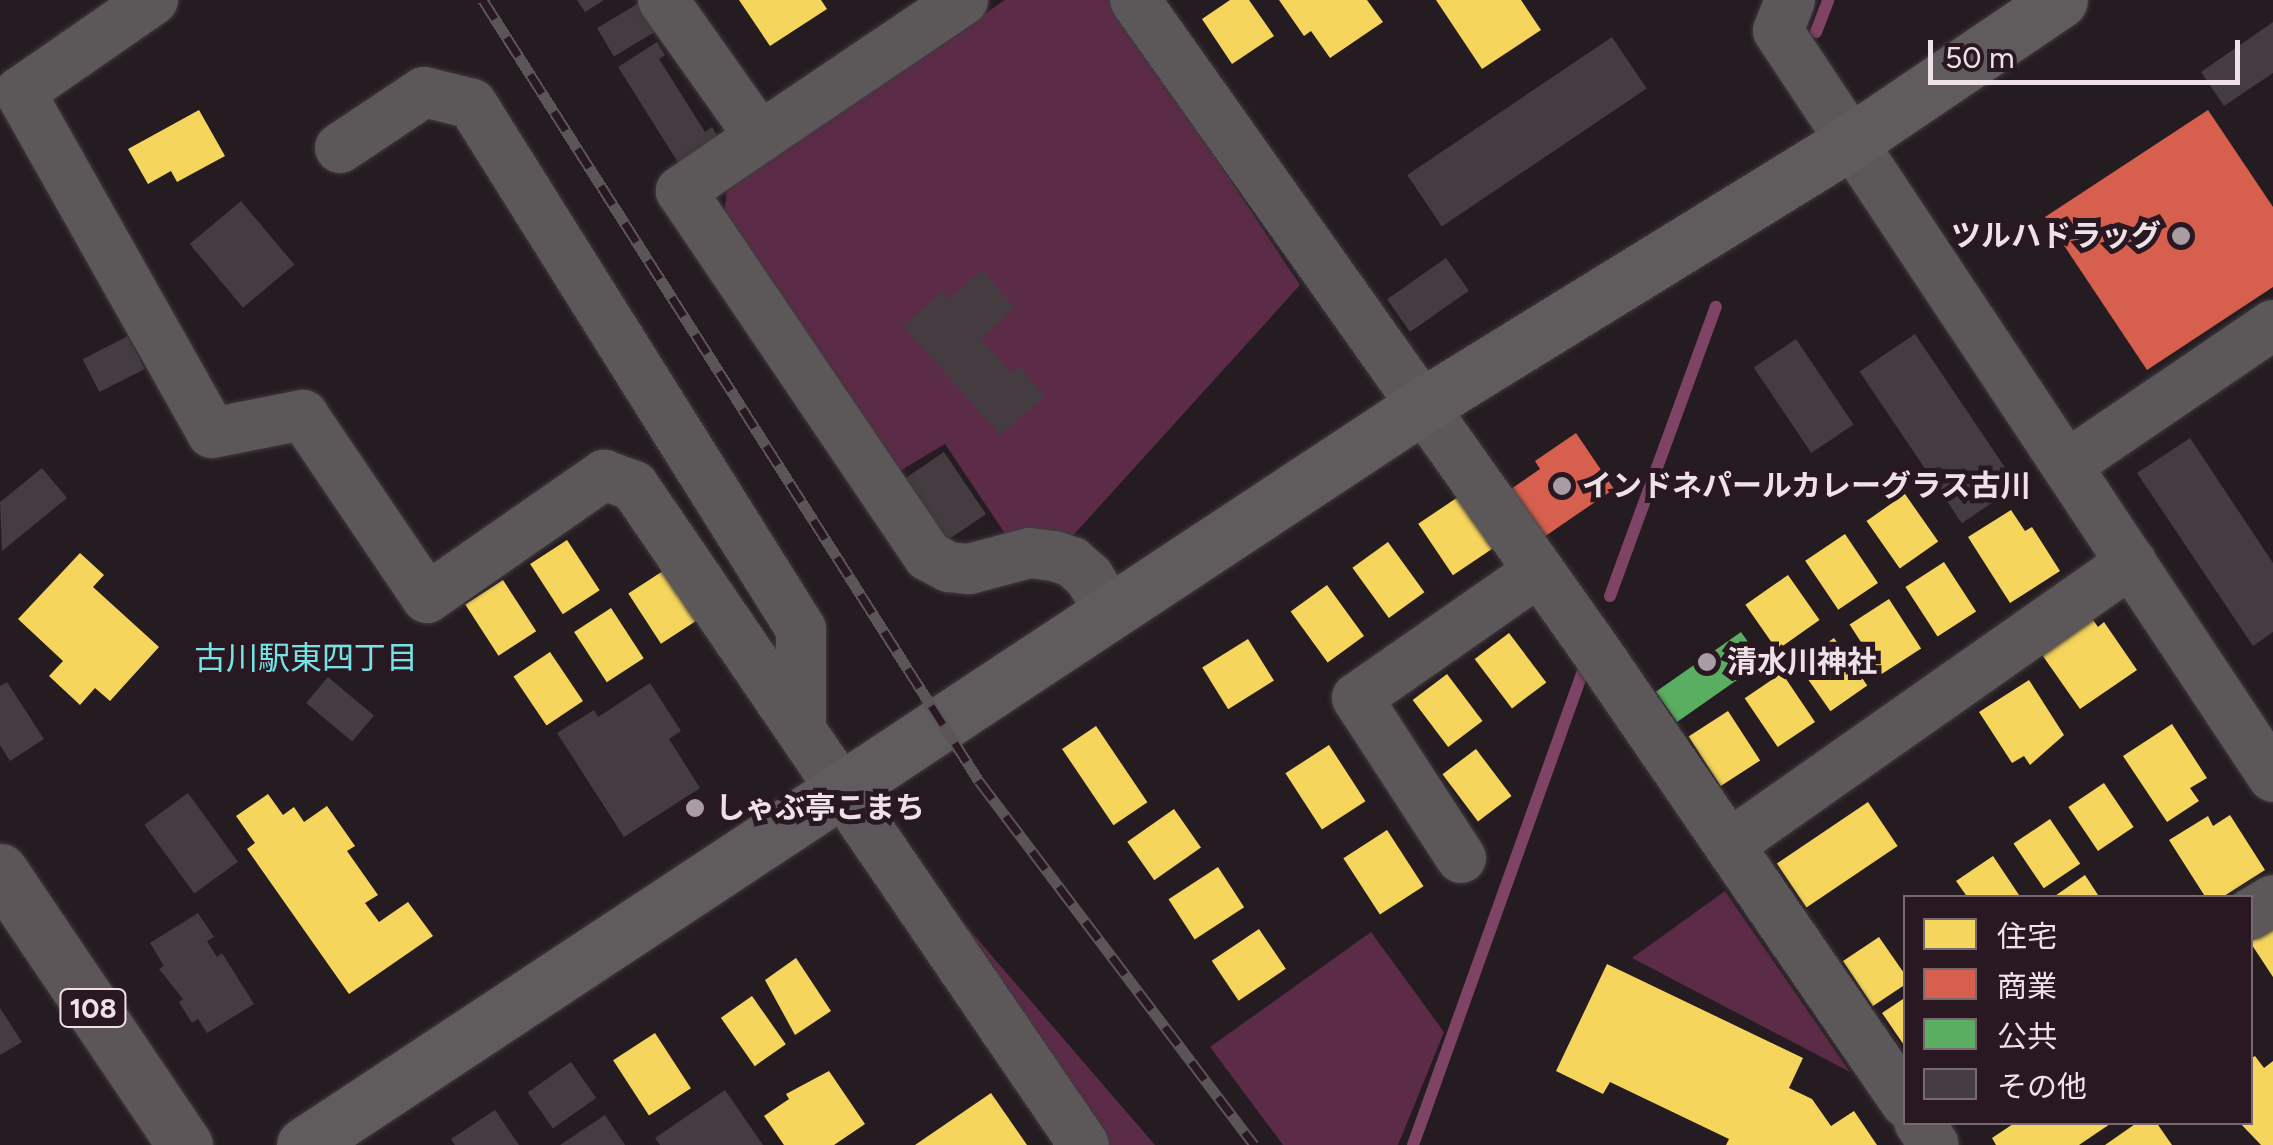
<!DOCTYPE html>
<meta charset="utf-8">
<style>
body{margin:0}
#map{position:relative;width:2273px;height:1145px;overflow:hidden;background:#251c21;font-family:Figtree,"Noto Sans JP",sans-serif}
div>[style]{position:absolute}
.green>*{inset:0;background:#5c2b48}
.homes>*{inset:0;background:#f6d55c;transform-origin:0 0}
.shops>*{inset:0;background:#d6604d}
.public>*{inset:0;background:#5aae61;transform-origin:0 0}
.stream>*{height:12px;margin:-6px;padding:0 6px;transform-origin:6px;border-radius:6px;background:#7f4365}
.building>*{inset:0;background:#443c40;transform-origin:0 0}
.roads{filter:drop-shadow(0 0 2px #40393d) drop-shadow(0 0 2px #40393d)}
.street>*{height:50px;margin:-25px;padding:0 25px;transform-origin:25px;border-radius:25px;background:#5c585a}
.secondary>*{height:55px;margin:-27.5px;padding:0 27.5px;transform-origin:27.5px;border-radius:27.5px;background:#605b5d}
.highway>*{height:55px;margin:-27.5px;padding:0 27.5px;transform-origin:27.5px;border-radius:27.5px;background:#5c5658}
.rail>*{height:11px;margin-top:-5.5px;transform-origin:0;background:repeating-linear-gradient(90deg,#291821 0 22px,#5b5558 0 44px);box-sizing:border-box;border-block:2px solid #5b5558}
.dots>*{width:28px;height:28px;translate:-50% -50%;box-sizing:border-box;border:5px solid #291821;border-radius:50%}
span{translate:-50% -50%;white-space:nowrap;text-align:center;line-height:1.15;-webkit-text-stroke:10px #291821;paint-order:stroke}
.shield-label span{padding:2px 8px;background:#291821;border:2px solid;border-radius:8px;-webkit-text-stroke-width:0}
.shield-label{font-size:28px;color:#eee2e8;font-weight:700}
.poi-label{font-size:30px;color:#eee2e8;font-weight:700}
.right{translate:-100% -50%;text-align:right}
.left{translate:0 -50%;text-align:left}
.neighbourhood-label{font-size:32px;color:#76e2e3}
.legend{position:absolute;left:1903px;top:895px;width:350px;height:230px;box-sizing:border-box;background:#291821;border:2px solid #786971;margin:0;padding:12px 18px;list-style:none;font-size:30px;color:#eee2e8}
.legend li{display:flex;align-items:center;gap:20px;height:50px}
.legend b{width:50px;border:2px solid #786971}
.scale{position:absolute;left:1928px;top:40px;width:312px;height:45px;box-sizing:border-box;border:5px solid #eee2e8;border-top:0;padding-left:12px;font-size:30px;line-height:35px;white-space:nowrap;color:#eee2e8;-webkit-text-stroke:8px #291821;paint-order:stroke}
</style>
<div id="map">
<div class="green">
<i style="clip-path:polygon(1005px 0,1111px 0,1300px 285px,1068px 541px,1010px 541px,945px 444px,898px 472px,724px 215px,727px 189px)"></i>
<i style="clip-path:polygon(917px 869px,1155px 1145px,1104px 1145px)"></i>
<i style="clip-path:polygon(1725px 891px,1850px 1072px,1632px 958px)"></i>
<i style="clip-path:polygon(1371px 932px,1444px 1032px,1398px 1145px,1283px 1145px,1210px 1047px)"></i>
</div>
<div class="homes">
<i style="clip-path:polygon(739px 0,821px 0,827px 9px,770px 46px)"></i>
<i style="clip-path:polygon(1230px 0,1249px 0,1274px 36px,1232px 64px,1202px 19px)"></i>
<i style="clip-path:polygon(1279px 0,1367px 0,1383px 22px,1330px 58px,1311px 31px,1304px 36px)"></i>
<i style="clip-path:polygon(1436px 0,1521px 0,1541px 30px,1482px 69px)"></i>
<i style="clip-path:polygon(199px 110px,225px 156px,177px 182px,171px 171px,148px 184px,128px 149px)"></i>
<i style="left:1905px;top:494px;width:58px;height:47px;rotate:55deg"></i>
<i style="left:1458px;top:497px;width:62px;height:48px;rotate:56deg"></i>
<i style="clip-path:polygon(2011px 510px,2025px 531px,2032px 527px,2060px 571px,2010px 603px,1968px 537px)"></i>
<i style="left:1845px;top:534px;width:59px;height:48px;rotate:56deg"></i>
<i style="left:567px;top:540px;width:60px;height:44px;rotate:57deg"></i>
<i style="left:1388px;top:542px;width:62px;height:44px;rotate:54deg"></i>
<i style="clip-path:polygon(80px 553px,104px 575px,93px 587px,159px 647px,110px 701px,95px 688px,80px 705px,49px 676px,63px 661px,18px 619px)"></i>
<i style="left:1944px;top:562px;width:59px;height:46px;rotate:57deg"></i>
<i style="left:666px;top:569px;width:60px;height:45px;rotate:57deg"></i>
<i style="left:1788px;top:575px;width:55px;height:52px;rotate:55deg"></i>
<i style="left:503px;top:580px;width:61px;height:45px;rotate:57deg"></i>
<i style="left:1327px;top:585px;width:63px;height:45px;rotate:54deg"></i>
<i style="left:1889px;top:599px;width:59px;height:47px;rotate:57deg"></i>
<i style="left:611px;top:608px;width:60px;height:44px;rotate:57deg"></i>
<i style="clip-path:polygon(2089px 614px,2098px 627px,2104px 622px,2137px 670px,2080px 709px,2038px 649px)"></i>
<i style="left:1509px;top:633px;width:62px;height:43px;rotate:53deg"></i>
<i style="left:1834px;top:638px;width:58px;height:45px;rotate:55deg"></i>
<i style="left:1248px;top:639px;width:49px;height:54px;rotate:58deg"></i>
<i style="left:550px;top:652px;width:59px;height:44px;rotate:56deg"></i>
<i style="left:1782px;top:673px;width:59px;height:45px;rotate:56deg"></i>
<i style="left:1447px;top:674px;width:59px;height:43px;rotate:53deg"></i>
<i style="clip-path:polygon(2029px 680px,2064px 735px,2030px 765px,2024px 756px,2012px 763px,1979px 712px)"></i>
<i style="left:1728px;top:711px;width:59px;height:47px;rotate:57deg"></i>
<i style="clip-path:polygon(2172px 724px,2207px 778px,2190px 788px,2199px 801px,2167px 822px,2123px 756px)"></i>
<i style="left:1096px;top:726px;width:92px;height:41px;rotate:56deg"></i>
<i style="left:1329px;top:745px;width:67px;height:52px;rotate:57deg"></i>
<i style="left:1476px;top:749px;width:59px;height:42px;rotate:53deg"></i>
<i style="left:2104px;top:783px;width:53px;height:43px;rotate:56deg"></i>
<i style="clip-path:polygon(268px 794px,283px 815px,294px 807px,304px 822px,327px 806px,355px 846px,347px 851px,378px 895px,365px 903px,379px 922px,408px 902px,433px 936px,349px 994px,247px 849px,255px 843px,236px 816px)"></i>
<i style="left:1868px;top:802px;width:53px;height:110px;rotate:56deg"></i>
<i style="left:1174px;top:809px;width:47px;height:57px;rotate:55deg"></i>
<i style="clip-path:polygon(2230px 815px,2265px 870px,2221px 898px,2206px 898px,2169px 840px,2208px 816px,2213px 826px)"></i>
<i style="left:2050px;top:819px;width:54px;height:44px;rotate:56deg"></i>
<i style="left:1387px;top:830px;width:67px;height:52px;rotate:57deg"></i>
<i style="clip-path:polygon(1993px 856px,2021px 898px,1968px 898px,1956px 881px)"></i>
<i style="left:1218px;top:867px;width:48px;height:59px;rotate:57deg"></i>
<i style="clip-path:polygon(2085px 875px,2100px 898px,2052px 898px)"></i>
<i style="clip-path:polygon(2273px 924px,2273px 977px,2250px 942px)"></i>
<i style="left:1259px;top:929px;width:48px;height:57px;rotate:56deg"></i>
<i style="clip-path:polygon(1879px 937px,1906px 976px,1906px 984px,1873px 1006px,1843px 961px)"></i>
<i style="clip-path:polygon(796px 958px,831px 1011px,795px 1035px,765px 980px)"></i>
<i style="clip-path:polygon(1607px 964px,1803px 1058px,1789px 1088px,1812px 1099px,1831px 1126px,1854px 1111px,1877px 1145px,1726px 1145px,1729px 1139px,1610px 1082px,1603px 1094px,1556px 1071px)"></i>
<i style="left:752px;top:996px;width:59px;height:38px;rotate:55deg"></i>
<i style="clip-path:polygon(1906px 997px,1906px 1048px,1882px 1013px)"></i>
<i style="left:655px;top:1033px;width:66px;height:50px;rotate:57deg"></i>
<i style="clip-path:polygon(2255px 1056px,2264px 1068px,2273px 1061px,2273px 1145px,2261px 1145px,2239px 1122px,2250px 1122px,2250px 1059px)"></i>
<i style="clip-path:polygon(829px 1071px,865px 1124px,834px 1145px,784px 1145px,764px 1116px,789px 1099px,786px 1094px)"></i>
<i style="clip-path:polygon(991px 1093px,1027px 1145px,915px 1145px)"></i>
<i style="clip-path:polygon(2016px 1122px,2113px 1122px,2079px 1145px,1996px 1145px,1992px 1138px)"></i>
<i style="clip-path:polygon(2138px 1122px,2156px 1122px,2172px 1145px,2105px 1145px)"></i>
</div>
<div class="shops">
<i style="clip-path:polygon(2208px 110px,2273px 207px,2273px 287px,2147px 370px,2045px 217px)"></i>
<i style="clip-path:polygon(1576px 433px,1614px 489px,1544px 537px,1511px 489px,1540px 469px,1535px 461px)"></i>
</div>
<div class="public">
<i style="left:1741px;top:632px;width:37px;height:104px;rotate:55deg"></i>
</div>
<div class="stream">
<i style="left:1816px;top:32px;width:34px;rotate:-69deg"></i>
<i style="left:1610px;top:596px;width:308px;rotate:-69.9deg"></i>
<i style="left:1413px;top:1145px;width:504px;rotate:-70.27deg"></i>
</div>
<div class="building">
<i style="clip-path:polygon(577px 0,604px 0,585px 12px)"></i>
<i style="left:639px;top:3px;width:33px;height:49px;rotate:59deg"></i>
<i style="clip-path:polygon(2273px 22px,2273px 73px,2224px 106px,2201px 72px)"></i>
<i style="left:1612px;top:37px;width:62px;height:247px;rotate:56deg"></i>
<i style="clip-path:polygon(657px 42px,665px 55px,659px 59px,705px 132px,712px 127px,719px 139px,679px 164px,618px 67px)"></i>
<i style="left:241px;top:201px;width:83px;height:67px;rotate:50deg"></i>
<i style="left:1446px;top:258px;width:40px;height:72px;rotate:55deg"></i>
<i style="clip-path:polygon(982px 270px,1015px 308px,981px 339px,1011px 373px,1019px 366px,1045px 396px,1000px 435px,903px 326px,942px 292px,949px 299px)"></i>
<i style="left:1915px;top:334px;width:183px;height:67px;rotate:56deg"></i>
<i style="left:128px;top:336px;width:37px;height:51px;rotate:63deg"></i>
<i style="left:1796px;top:339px;width:103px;height:51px;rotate:56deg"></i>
<i style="clip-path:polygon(2190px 438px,2273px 563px,2273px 632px,2253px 646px,2137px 473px)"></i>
<i style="left:944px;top:452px;width:75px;height:53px;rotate:56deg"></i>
<i style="clip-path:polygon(42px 468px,67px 498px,2px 551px,0 502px)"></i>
<i style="left:328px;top:677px;width:60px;height:34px;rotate:40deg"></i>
<i style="clip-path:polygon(7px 682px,44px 739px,10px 761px,0 745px,0 686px)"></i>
<i style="clip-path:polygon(650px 683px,681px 731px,669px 739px,700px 788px,624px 837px,557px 733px,594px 710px,598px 717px)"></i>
<i style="left:188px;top:793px;width:85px;height:54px;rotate:54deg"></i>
<i style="clip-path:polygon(198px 913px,214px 937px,207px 941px,217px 957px,222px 953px,254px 1004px,207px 1033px,198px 1019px,192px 1023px,179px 1002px,183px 999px,159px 969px,164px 966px,150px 943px)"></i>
<i style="clip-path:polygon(0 1008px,22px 1042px,0 1055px)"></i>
<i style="left:571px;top:1062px;width:44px;height:53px;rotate:55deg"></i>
<i style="clip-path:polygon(725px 1090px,763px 1145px,660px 1145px,655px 1138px)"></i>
<i style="clip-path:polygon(495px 1110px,519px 1145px,455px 1145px,451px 1139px)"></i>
<i style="clip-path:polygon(605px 1115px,625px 1145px,560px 1145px)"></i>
</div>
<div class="roads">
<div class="street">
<i style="left:153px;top:0;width:162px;rotate:145.3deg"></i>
<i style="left:20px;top:92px;width:391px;rotate:60.6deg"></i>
<i style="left:212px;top:433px;width:93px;rotate:-11.2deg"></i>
<i style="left:303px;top:415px;width:221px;rotate:55.9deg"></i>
<i style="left:427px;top:598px;width:216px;rotate:-34.8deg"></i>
<i style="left:604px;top:475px;width:32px;rotate:20deg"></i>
<i style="left:634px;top:486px;width:798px;rotate:55.67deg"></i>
<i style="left:663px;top:0;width:168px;rotate:54.7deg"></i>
<i style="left:760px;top:137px;width:96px;rotate:145.6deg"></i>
<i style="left:681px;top:191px;width:441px;rotate:55.9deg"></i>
<i style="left:928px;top:556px;width:24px;rotate:28deg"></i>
<i style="left:949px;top:567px;width:20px;rotate:6deg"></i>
<i style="left:969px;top:569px;width:62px;rotate:-14.9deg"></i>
<i style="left:1029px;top:553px;width:25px;rotate:7deg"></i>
<i style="left:1054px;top:556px;width:19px;rotate:18deg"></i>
<i style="left:1072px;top:562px;width:23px;rotate:41deg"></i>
<i style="left:1089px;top:577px;width:42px;rotate:58.6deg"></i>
<i style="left:1135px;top:0;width:801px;rotate:54.7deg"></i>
<i style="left:1598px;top:654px;width:544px;rotate:55.55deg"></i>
<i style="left:1790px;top:0;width:33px;rotate:111deg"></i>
<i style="left:1778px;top:31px;width:895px;rotate:56.43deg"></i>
<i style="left:760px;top:137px;width:245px;rotate:-34deg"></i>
<i style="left:340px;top:148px;width:101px;rotate:-33.7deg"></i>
<i style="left:424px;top:92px;width:49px;rotate:14deg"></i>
<i style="left:472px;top:104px;width:620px;rotate:57.93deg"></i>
<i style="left:801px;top:629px;width:96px;rotate:90deg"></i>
<i style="left:2067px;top:465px;width:249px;rotate:-34.2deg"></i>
<i style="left:1729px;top:845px;width:492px;rotate:-35.1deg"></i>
<i style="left:1461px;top:858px;width:191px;rotate:-123deg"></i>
<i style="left:1357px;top:698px;width:222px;rotate:-34.9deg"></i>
<i style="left:2250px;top:914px;width:27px;rotate:-31deg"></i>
<i style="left:1919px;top:1122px;width:27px;rotate:57deg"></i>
</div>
<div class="secondary">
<i style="left:304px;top:1145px;width:1340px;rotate:-33.46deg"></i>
<i style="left:1422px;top:406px;width:505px;rotate:-31.64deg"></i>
<i style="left:1852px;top:141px;width:251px;rotate:-34.1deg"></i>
</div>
<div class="highway">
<i style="left:0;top:871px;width:331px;rotate:56deg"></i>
</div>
</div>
<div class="rail">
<i style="left:483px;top:0;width:925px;rotate:57.58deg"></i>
<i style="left:979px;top:781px;width:456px;rotate:52.9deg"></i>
</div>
<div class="dots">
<i style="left:2181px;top:236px;background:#a89da2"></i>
<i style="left:1562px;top:486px;background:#a89da2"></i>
<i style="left:1707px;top:662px;background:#a89da2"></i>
<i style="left:695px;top:808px;background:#a89da2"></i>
</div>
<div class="shield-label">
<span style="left:93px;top:1008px">108</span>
</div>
<div class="poi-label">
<span class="right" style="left:2161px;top:236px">ツルハドラッグ</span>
<span class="left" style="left:1582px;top:486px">インドネパールカレーグラス古川</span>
<span class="left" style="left:1727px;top:662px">清水川神社</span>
<span class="left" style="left:715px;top:808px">しゃぶ亭こまち</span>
</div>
<div class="neighbourhood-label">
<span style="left:306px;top:658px">古川駅東四丁目</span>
</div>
<ul class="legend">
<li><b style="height:28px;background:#f6d55c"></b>住宅</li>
<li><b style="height:28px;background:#d6604d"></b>商業</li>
<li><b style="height:28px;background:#5aae61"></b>公共</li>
<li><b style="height:28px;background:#443c40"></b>その他</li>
</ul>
<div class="scale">50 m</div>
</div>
